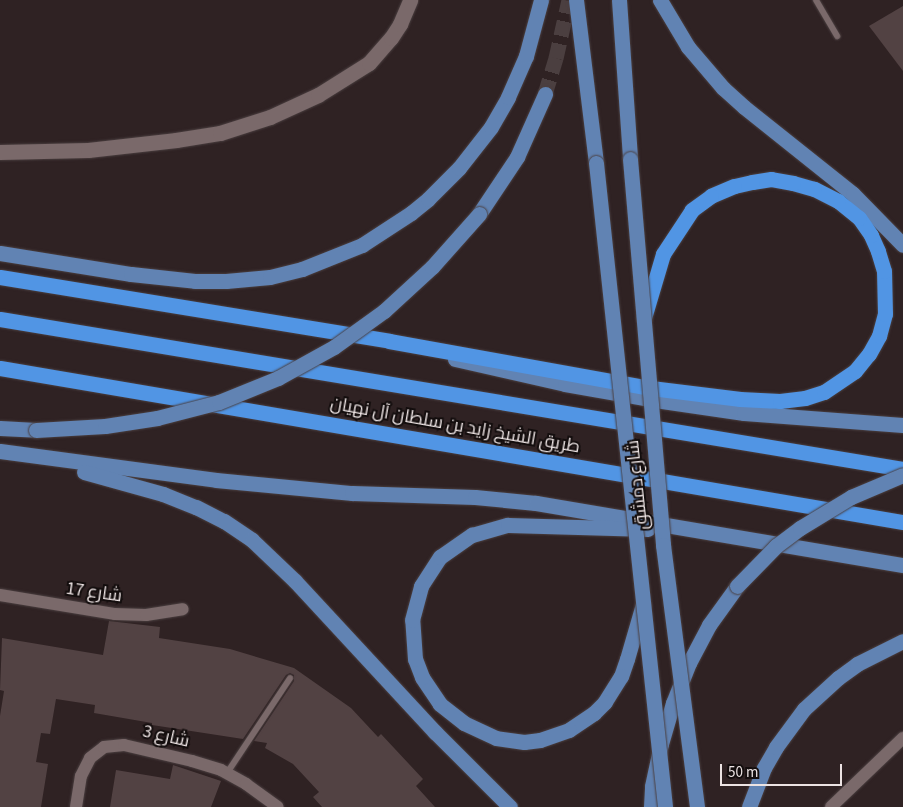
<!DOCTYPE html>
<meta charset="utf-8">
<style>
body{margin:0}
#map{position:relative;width:903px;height:807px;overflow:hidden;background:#2f2223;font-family:"Source Sans 3",Cairo,sans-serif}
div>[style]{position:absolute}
.building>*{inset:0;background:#524243}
.primary-tunnel>*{height:15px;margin-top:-7.5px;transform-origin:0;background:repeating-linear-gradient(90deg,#4b3f40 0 15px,transparent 0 23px)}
.roads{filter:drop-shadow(0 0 1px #4a3f40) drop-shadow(0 0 1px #4a3f40)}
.service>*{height:6px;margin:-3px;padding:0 3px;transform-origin:3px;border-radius:3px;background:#7a696a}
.minor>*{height:12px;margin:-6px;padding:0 6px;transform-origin:6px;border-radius:6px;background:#7a696a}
.tertiary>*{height:15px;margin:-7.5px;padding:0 7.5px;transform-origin:7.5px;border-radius:7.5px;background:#7a696a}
.primary>*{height:15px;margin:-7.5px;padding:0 7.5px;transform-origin:7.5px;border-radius:7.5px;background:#6183b3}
.motorway>*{height:15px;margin:-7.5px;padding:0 7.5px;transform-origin:7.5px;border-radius:7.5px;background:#5195e4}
.bridges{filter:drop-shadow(0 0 1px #4a3f40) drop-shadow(0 0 1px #4a3f40)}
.primary-bridge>*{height:15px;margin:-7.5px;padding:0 7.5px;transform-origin:7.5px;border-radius:7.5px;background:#6183b3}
span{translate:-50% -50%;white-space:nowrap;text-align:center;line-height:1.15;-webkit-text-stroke:4px #130d0d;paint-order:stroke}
.street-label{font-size:18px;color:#ece3e3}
.scale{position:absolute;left:720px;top:764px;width:122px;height:22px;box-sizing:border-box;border:2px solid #ece3e3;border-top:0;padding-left:6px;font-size:15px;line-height:18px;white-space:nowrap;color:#ece3e3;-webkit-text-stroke:4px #130d0d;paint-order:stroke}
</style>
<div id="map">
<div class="building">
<i style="clip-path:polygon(903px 6px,903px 71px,869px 26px)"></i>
<i style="clip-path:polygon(109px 621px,160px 627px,159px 638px,230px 649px,294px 668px,351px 708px,378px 737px,381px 734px,423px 779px,416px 786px,435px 807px,322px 807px,313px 797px,319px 792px,293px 764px,265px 748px,267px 743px,254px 741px,294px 681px,294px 675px,290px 673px,286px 675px,243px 739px,152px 725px,152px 723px,94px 713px,95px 705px,56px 699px,50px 734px,41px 733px,36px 762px,48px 764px,41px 807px,0 807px,0 716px,4px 691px,0 690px,2px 638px,103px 655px)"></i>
<i style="clip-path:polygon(173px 765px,221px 781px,211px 807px,110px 807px,116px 770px,170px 779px)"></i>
</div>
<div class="primary-tunnel">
<i style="left:545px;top:94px;width:38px;rotate:-73deg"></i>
<i style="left:556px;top:58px;width:59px;rotate:-77.4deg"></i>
</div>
<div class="roads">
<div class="service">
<i style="left:816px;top:0;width:42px;rotate:59.7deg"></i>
<i style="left:227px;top:773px;width:114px;rotate:-56.4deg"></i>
</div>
<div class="minor">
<i style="left:0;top:595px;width:117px;rotate:9.4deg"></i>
<i style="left:115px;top:614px;width:31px;rotate:2deg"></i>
<i style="left:146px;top:615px;width:37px;rotate:-9deg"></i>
<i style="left:76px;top:807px;width:31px;rotate:-81deg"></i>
<i style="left:81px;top:776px;width:20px;rotate:-63deg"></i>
<i style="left:90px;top:758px;width:18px;rotate:-38deg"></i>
<i style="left:104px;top:747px;width:20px;rotate:-6deg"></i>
<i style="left:124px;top:745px;width:70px;rotate:13.2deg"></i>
<i style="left:192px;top:761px;width:30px;rotate:17deg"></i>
<i style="left:221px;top:770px;width:29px;rotate:29deg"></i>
<i style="left:246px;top:784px;width:39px;rotate:36deg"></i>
<i style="left:831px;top:807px;width:100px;rotate:-43.8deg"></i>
</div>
<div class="tertiary">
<i style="left:0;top:152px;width:88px;rotate:-1.3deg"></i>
<i style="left:88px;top:150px;width:89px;rotate:-6.5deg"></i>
<i style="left:176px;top:140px;width:45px;rotate:-9deg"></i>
<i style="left:220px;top:133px;width:52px;rotate:-17.7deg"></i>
<i style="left:270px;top:117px;width:53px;rotate:-24.6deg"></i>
<i style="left:318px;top:95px;width:60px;rotate:-32.1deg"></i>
<i style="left:369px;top:63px;width:33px;rotate:-49deg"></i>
<i style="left:391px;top:38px;width:17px;rotate:-57deg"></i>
<i style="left:400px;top:24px;width:26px;rotate:-67deg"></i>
</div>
<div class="primary">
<i style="left:576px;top:0;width:164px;rotate:83deg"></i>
<i style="left:619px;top:0;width:159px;rotate:86deg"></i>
<i style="left:660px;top:0;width:55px;rotate:59.2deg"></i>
<i style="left:688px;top:47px;width:54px;rotate:49.5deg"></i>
<i style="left:723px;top:88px;width:28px;rotate:42deg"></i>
<i style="left:744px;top:107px;width:139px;rotate:38.6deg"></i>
<i style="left:853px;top:194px;width:71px;rotate:45.6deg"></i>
<i style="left:479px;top:214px;width:69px;rotate:-56.3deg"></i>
<i style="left:517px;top:157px;width:69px;rotate:-66deg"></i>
<i style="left:0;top:253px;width:133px;rotate:9.1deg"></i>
<i style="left:131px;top:274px;width:64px;rotate:6.2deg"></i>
<i style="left:195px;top:281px;width:31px"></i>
<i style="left:226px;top:281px;width:44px;rotate:-5.2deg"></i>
<i style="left:270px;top:277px;width:33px;rotate:-14deg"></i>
<i style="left:302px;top:269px;width:65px;rotate:-21.8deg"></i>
<i style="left:362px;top:245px;width:59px;rotate:-33.1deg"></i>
<i style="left:411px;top:213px;width:22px;rotate:-39deg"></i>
<i style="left:428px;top:199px;width:44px;rotate:-45deg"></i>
<i style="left:459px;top:168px;width:52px;rotate:-52deg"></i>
<i style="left:491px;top:127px;width:34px;rotate:-60deg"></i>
<i style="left:508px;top:97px;width:45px;rotate:-66.3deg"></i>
<i style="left:526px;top:56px;width:58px;rotate:-75deg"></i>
<i style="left:455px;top:359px;width:113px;rotate:12.8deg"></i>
<i style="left:565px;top:384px;width:91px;rotate:10.1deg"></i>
<i style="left:655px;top:400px;width:90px;rotate:8.3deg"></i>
<i style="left:744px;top:413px;width:159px;rotate:4.3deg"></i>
<i style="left:0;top:428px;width:36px;rotate:3deg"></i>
<i style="left:0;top:451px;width:218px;rotate:7.6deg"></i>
<i style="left:216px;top:480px;width:137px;rotate:5.5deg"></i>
<i style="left:352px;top:493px;width:123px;rotate:1.9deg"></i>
<i style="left:475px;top:497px;width:61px;rotate:5.6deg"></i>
<i style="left:536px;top:503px;width:372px;rotate:9.6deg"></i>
<i style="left:84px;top:472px;width:82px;rotate:15.6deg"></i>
<i style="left:163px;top:494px;width:35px;rotate:22deg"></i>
<i style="left:196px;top:507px;width:31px;rotate:27deg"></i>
<i style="left:224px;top:521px;width:34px;rotate:34deg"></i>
<i style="left:252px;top:540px;width:59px;rotate:43.6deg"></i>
<i style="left:295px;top:581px;width:206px;rotate:47.2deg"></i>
<i style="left:435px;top:732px;width:106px;rotate:45deg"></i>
<i style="left:643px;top:604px;width:57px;rotate:106.2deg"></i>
<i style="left:627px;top:659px;width:18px;rotate:109deg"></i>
<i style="left:621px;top:676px;width:31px;rotate:122deg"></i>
<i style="left:605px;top:702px;width:16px;rotate:135deg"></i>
<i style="left:594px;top:713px;width:30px;rotate:146deg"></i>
<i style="left:569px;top:730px;width:31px;rotate:161deg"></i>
<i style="left:540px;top:740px;width:16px;rotate:173deg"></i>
<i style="left:524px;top:742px;width:28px;rotate:-172deg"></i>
<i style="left:496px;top:738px;width:35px;rotate:-155deg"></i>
<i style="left:464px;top:723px;width:31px;rotate:-142deg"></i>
<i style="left:440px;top:704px;width:32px;rotate:-124deg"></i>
<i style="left:422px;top:677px;width:19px;rotate:-111deg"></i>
<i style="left:415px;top:659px;width:39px;rotate:-94deg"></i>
<i style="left:412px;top:620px;width:35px;rotate:-75deg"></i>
<i style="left:421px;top:586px;width:35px;rotate:-57deg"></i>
<i style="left:440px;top:557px;width:39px;rotate:-35deg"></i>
<i style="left:472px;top:535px;width:37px;rotate:-16deg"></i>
<i style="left:508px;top:525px;width:140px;rotate:1.6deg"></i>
<i style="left:651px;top:807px;width:21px;rotate:-87deg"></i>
<i style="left:652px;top:786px;width:43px;rotate:-77.9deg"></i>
<i style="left:661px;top:744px;width:43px;rotate:-73.7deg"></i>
<i style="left:673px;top:703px;width:43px;rotate:-68.2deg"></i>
<i style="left:689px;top:663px;width:43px;rotate:-62.2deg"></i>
<i style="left:709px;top:625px;width:48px;rotate:-54.3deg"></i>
<i style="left:749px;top:807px;width:42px;rotate:-69deg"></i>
<i style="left:764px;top:768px;width:24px;rotate:-60deg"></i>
<i style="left:776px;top:747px;width:47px;rotate:-53.6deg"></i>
<i style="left:804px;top:709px;width:46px;rotate:-42.4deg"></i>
<i style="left:838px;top:678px;width:24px;rotate:-36deg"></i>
<i style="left:857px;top:664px;width:51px;rotate:-26.6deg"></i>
</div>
<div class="motorway">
<i style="left:0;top:277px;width:394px;rotate:9.3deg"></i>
<i style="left:389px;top:341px;width:266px;rotate:10.2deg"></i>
<i style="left:651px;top:388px;width:90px;rotate:7deg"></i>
<i style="left:740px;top:399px;width:40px;rotate:2.9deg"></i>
<i style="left:780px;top:401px;width:25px;rotate:-7deg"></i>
<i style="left:805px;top:398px;width:20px;rotate:-18deg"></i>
<i style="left:824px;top:392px;width:37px;rotate:-34deg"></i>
<i style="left:855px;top:371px;width:22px;rotate:-51deg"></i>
<i style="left:869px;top:354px;width:21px;rotate:-61deg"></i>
<i style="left:879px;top:336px;width:23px;rotate:-75deg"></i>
<i style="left:885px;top:314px;width:43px;rotate:-91.3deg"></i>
<i style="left:884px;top:271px;width:21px;rotate:-107deg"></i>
<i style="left:878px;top:251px;width:17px;rotate:-114deg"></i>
<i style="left:871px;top:235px;width:21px;rotate:-125deg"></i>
<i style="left:859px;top:218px;width:27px;rotate:-141deg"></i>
<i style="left:838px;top:201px;width:27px;rotate:-153deg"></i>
<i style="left:814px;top:189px;width:22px;rotate:-164deg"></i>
<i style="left:793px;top:183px;width:22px;rotate:-170deg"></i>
<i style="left:771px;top:179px;width:19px;rotate:171deg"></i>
<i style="left:752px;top:182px;width:18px;rotate:167deg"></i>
<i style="left:734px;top:186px;width:25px;rotate:157deg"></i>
<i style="left:711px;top:196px;width:24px;rotate:144deg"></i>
<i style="left:692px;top:210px;width:53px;rotate:123.4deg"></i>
<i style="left:663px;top:254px;width:67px;rotate:106.5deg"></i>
<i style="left:0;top:319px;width:915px;rotate:9.43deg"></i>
<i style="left:0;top:368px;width:916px;rotate:9.68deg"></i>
</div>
</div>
<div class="bridges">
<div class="primary-bridge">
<i style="left:630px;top:159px;width:387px;rotate:85.1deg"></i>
<i style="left:663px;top:545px;width:264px;rotate:82.6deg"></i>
<i style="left:596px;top:163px;width:648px;rotate:83.88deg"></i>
<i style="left:36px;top:430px;width:69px;rotate:-3.3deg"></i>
<i style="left:105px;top:426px;width:53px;rotate:-8.7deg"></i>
<i style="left:157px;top:418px;width:64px;rotate:-14.5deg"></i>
<i style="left:219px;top:402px;width:64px;rotate:-22.1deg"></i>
<i style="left:278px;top:378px;width:64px;rotate:-29deg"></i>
<i style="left:334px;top:347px;width:62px;rotate:-35.8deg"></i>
<i style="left:384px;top:311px;width:65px;rotate:-42.5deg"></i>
<i style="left:432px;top:267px;width:71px;rotate:-48.4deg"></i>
<i style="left:737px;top:586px;width:56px;rotate:-45.7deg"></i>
<i style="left:776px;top:546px;width:30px;rotate:-37deg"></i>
<i style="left:800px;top:528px;width:60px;rotate:-31.3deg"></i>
<i style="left:851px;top:497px;width:56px;rotate:-22.9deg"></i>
</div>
</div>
<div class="street-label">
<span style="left:455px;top:426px;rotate:10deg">طريق الشيخ زايد بن سلطان آل نهيان</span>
<span style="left:638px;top:485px;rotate:-96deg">شارع دمشق</span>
<span style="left:94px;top:593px;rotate:8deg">شارع 17</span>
<span style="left:166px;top:737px;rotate:13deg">شارع 3</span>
</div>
<div class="scale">50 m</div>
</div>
